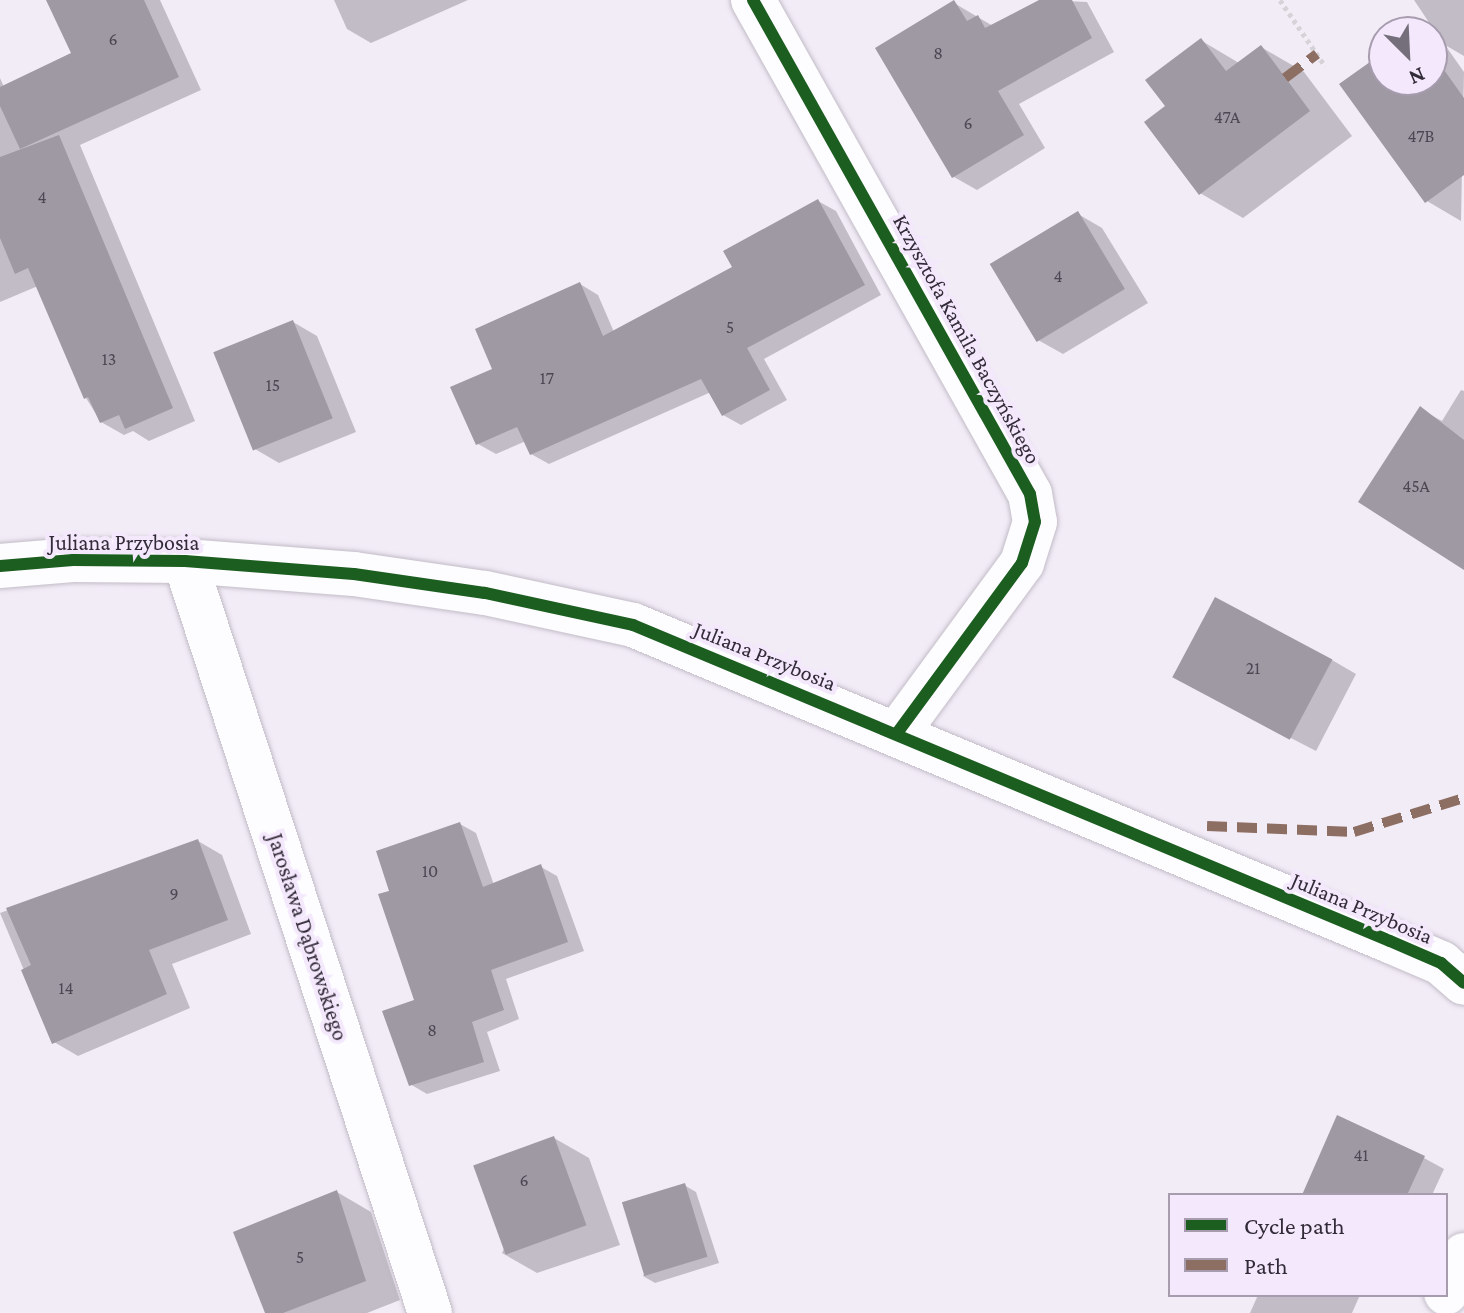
<!DOCTYPE html>
<meta charset="utf-8">
<style>
body{margin:0}
#map{position:relative;width:1464px;height:1313px;overflow:hidden;background:#f2ecf7;font-family:"Crimson Pro",serif}
div>[style]{position:absolute}
.shadow>*{inset:0;background:#0003}
.building>*{inset:0;background:#9e99a3;transform-origin:0 0}
.path>*{height:5px;margin-top:-2.5px;transform-origin:0;background:repeating-linear-gradient(90deg,#d6d3d8 0 4px,transparent 0 8px)}
.roads{filter:drop-shadow(0 0 2px #c2bcc7) drop-shadow(0 0 2px #c2bcc7)}
.minor>*{height:44px;margin:-22px;padding:0 22px;transform-origin:22px;border-radius:22px;background:#fdfcfe}
.quiet>*{height:10px;margin-top:-5px;transform-origin:0;background:repeating-linear-gradient(90deg,#8d6e63 0 20px,transparent 0 30px)}
.cycleway>*{height:12px;margin:-6px;padding:0 6px;transform-origin:6px;border-radius:6px;background:#1b5e20}
span{translate:-50% -50%;white-space:nowrap;text-align:center;line-height:1.15;-webkit-text-stroke:8px #f3e8fc;paint-order:stroke}
.number-label{font-size:18px;color:#4d4653}
.number-label span{-webkit-text-stroke-width:0}
.street-label{font-size:22px;color:#322b38}
.legend{position:absolute;left:1168px;top:1193px;width:280px;height:104px;box-sizing:border-box;background:#f3e8fc;border:2px solid #a69cae;margin:0;padding:10px 14px;list-style:none;font-size:24px;color:#322b38}
.legend li{display:flex;align-items:center;gap:16px;height:40px}
.legend b{width:40px;border:2px solid #a69cae}
.north{position:absolute;left:1368px;top:16px;width:80px;height:80px;box-sizing:border-box;background:#f3e8fc;border:2px solid #a69cae;border-radius:50%;rotate:156deg;font-size:22px;font-weight:700;line-height:32px;text-align:center;color:#322b38}
.north::after{content:'';display:block;margin:auto;width:28px;height:36px;background:#756f7b;clip-path:polygon(50% 0,100% 100%,50% 72%,0 100%)}
</style>
<div id="map">
<div class="shadow">
<i style="clip-path:polygon(54px 0,160px 0,201px 90px,80px 145px,195px 421px,149px 441px,133px 431px,124px 435px,101px 422px,86px 398px,38px 286px,0 302px,0 78px,4px 87px,73px 54px)"></i>
<i style="clip-path:polygon(334px 0,468px 0,371px 43px,347px 29px)"></i>
<i style="clip-path:polygon(1043px 0,1087px 2px,1114px 52px,1019px 104px,1045px 148px,977px 190px,954px 177px,954px 3px,993px 26px)"></i>
<i style="clip-path:polygon(1414px 0,1464px 0,1464px 56px,1445px 45px,1464px 72px,1461px 221px,1427px 201px,1342px 84px,1384px 54px,1384px 80px,1432px 80px,1432px 42px,1448px 51px)"></i>
<i style="clip-path:polygon(1202px 41px,1239px 63px,1261px 47px,1304px 72px,1352px 136px,1243px 218px,1200px 193px,1168px 107px)"></i>
<i style="clip-path:polygon(818px 201px,836px 211px,881px 295px,764px 359px,787px 400px,741px 425px,723px 415px,711px 392px,549px 464px,531px 454px,526px 441px,496px 454px,478px 444px,495px 370px,580px 284px,598px 295px,614px 332px,735px 268px)"></i>
<i style="clip-path:polygon(1078px 214px,1102px 228px,1148px 303px,1063px 354px,1038px 340px)"></i>
<i style="clip-path:polygon(293px 322px,317px 336px,356px 432px,279px 463px,255px 449px)"></i>
<i style="clip-path:polygon(1461px 390px,1464px 391px,1464px 568px,1420px 409px,1442px 421px)"></i>
<i style="clip-path:polygon(1332px 660px,1356px 674px,1316px 751px,1200px 691px)"></i>
<i style="clip-path:polygon(460px 824px,476px 833px,494px 885px,541px 867px,557px 876px,584px 951px,506px 979px,519px 1019px,487px 1032px,500px 1071px,427px 1094px,410px 1084px,417px 1001px,392px 893px)"></i>
<i style="clip-path:polygon(198px 841px,222px 855px,251px 934px,172px 964px,190px 1008px,78px 1056px,54px 1042px,0 913px)"></i>
<i style="clip-path:polygon(554px 1138px,589px 1158px,620px 1245px,537px 1273px,502px 1253px)"></i>
<i style="clip-path:polygon(1424px 1158px,1444px 1169px,1432px 1195px,1303px 1195px)"></i>
<i style="clip-path:polygon(684px 1185px,696px 1192px,719px 1263px,655px 1283px,643px 1276px)"></i>
<i style="clip-path:polygon(337px 1192px,371px 1212px,400px 1300px,367px 1313px,267px 1313px)"></i>
<i style="clip-path:polygon(1258px 1295px,1360px 1295px,1352px 1313px,1250px 1313px)"></i>
</div>
<div class="building">
<i style="clip-path:polygon(46px 0,144px 0,179px 77px,20px 149px,0 106px,0 87px,71px 53px)"></i>
<i style="clip-path:polygon(954px 0,967px 21px,978px 15px,985px 28px,1039px 0,1072px 0,1092px 38px,998px 91px,1024px 135px,952px 178px,875px 48px)"></i>
<i style="clip-path:polygon(1201px 38px,1226px 71px,1261px 45px,1310px 111px,1199px 195px,1144px 122px,1165px 106px,1145px 80px)"></i>
<i style="clip-path:polygon(1384px 52px,1384px 80px,1432px 80px,1432px 53px,1464px 98px,1464px 175px,1425px 203px,1339px 84px)"></i>
<i style="clip-path:polygon(59px 135px,173px 408px,125px 429px,119px 415px,100px 423px,88px 397px,84px 399px,28px 268px,15px 274px,0 238px,0 157px)"></i>
<i style="clip-path:polygon(818px 199px,865px 285px,747px 348px,770px 390px,722px 416px,701px 379px,530px 455px,517px 427px,476px 445px,450px 387px,492px 369px,475px 329px,580px 282px,603px 336px,732px 267px,723px 251px)"></i>
<i style="left:1078px;top:211px;width:91px;height:103px;rotate:59deg"></i>
<i style="left:293px;top:320px;width:106px;height:86px;rotate:68deg"></i>
<i style="clip-path:polygon(1420px 406px,1464px 440px,1464px 570px,1358px 502px)"></i>
<i style="left:1215px;top:597px;width:133px;height:91px;rotate:28deg"></i>
<i style="clip-path:polygon(460px 822px,483px 887px,541px 864px,568px 942px,491px 970px,504px 1010px,472px 1022px,484px 1062px,409px 1086px,382px 1011px,414px 1000px,378px 894px,389px 891px,376px 851px)"></i>
<i style="clip-path:polygon(198px 839px,228px 920px,149px 950px,167px 994px,52px 1044px,21px 970px,31px 965px,6px 908px)"></i>
<i style="clip-path:polygon(1337px 1115px,1425px 1156px,1407px 1195px,1302px 1195px)"></i>
<i style="left:554px;top:1136px;width:95px;height:86px;rotate:70deg"></i>
<i style="left:685px;top:1183px;width:77px;height:66px;rotate:73deg"></i>
<i style="clip-path:polygon(337px 1190px,366px 1281px,283px 1313px,265px 1313px,233px 1232px)"></i>
</div>
<div class="path">
<i style="left:1280px;top:0;width:80px;rotate:55.7deg"></i>
</div>
<div class="roads">
<div class="minor">
<i style="left:753px;top:0;width:566px;rotate:60.72deg"></i>
<i style="left:1030px;top:494px;width:28px;rotate:80deg"></i>
<i style="left:1035px;top:522px;width:43px;rotate:107.6deg"></i>
<i style="left:1022px;top:563px;width:210px;rotate:126.3deg"></i>
<i style="left:185px;top:561px;width:791px;rotate:71.95deg"></i>
<i style="left:0;top:566px;width:73px;rotate:-4.7deg"></i>
<i style="left:73px;top:560px;width:112px;rotate:0.5deg"></i>
<i style="left:185px;top:561px;width:169px;rotate:4.4deg"></i>
<i style="left:354px;top:574px;width:132px;rotate:8.3deg"></i>
<i style="left:485px;top:593px;width:151px;rotate:12.2deg"></i>
<i style="left:633px;top:625px;width:820px;rotate:22.66deg"></i>
<i style="left:1390px;top:941px;width:56px;rotate:23.3deg"></i>
<i style="left:1441px;top:963px;width:30px;rotate:41deg"></i>
<i style="left:1446px;top:1293px;width:42px;rotate:-64.7deg"></i>
</div>
</div>
<div class="quiet">
<i style="left:1285px;top:78px;width:40px;rotate:-37deg"></i>
<i style="left:1207px;top:826px;width:147px;rotate:2.3deg"></i>
<i style="left:1354px;top:832px;width:115px;rotate:-17.2deg"></i>
</div>
<div class="cycleway">
<i style="left:753px;top:0;width:566px;rotate:60.72deg"></i>
<i style="left:1030px;top:494px;width:28px;rotate:80deg"></i>
<i style="left:1035px;top:522px;width:43px;rotate:107.6deg"></i>
<i style="left:1022px;top:563px;width:210px;rotate:126.3deg"></i>
<i style="left:0;top:566px;width:73px;rotate:-4.7deg"></i>
<i style="left:73px;top:560px;width:112px;rotate:0.5deg"></i>
<i style="left:185px;top:561px;width:169px;rotate:4.4deg"></i>
<i style="left:354px;top:574px;width:132px;rotate:8.3deg"></i>
<i style="left:485px;top:593px;width:151px;rotate:12.2deg"></i>
<i style="left:633px;top:625px;width:820px;rotate:22.66deg"></i>
<i style="left:1390px;top:941px;width:56px;rotate:23.3deg"></i>
<i style="left:1441px;top:963px;width:30px;rotate:41deg"></i>
</div>
<div class="number-label">
<span style="left:113px;top:39px">6</span>
<span style="left:938px;top:53px">8</span>
<span style="left:1227px;top:117px">47A</span>
<span style="left:968px;top:123px">6</span>
<span style="left:1421px;top:136px">47B</span>
<span style="left:42px;top:197px">4</span>
<span style="left:1058px;top:276px">4</span>
<span style="left:730px;top:327px">5</span>
<span style="left:109px;top:359px">13</span>
<span style="left:547px;top:378px">17</span>
<span style="left:273px;top:385px">15</span>
<span style="left:1416px;top:486px">45A</span>
<span style="left:1253px;top:668px">21</span>
<span style="left:430px;top:871px">10</span>
<span style="left:174px;top:894px">9</span>
<span style="left:66px;top:988px">14</span>
<span style="left:432px;top:1030px">8</span>
<span style="left:1361px;top:1155px">41</span>
<span style="left:524px;top:1180px">6</span>
<span style="left:300px;top:1257px">5</span>
</div>
<div class="street-label">
<span style="left:967px;top:339px;rotate:61deg">Krzysztofa Kamila Baczyńskiego</span>
<span style="left:124px;top:543px">Juliana Przybosia</span>
<span style="left:765px;top:656px;rotate:22deg">Juliana Przybosia</span>
<span style="left:1362px;top:908px;rotate:23deg">Juliana Przybosia</span>
<span style="left:308px;top:937px;rotate:72deg">Jarosława Dąbrowskiego</span>
</div>
<ul class="legend">
<li><b style="height:10px;background:#1b5e20"></b>Cycle path</li>
<li><b style="height:10px;background:#8d6e63"></b>Path</li>
</ul>
<div class="north">N</div>
</div>
